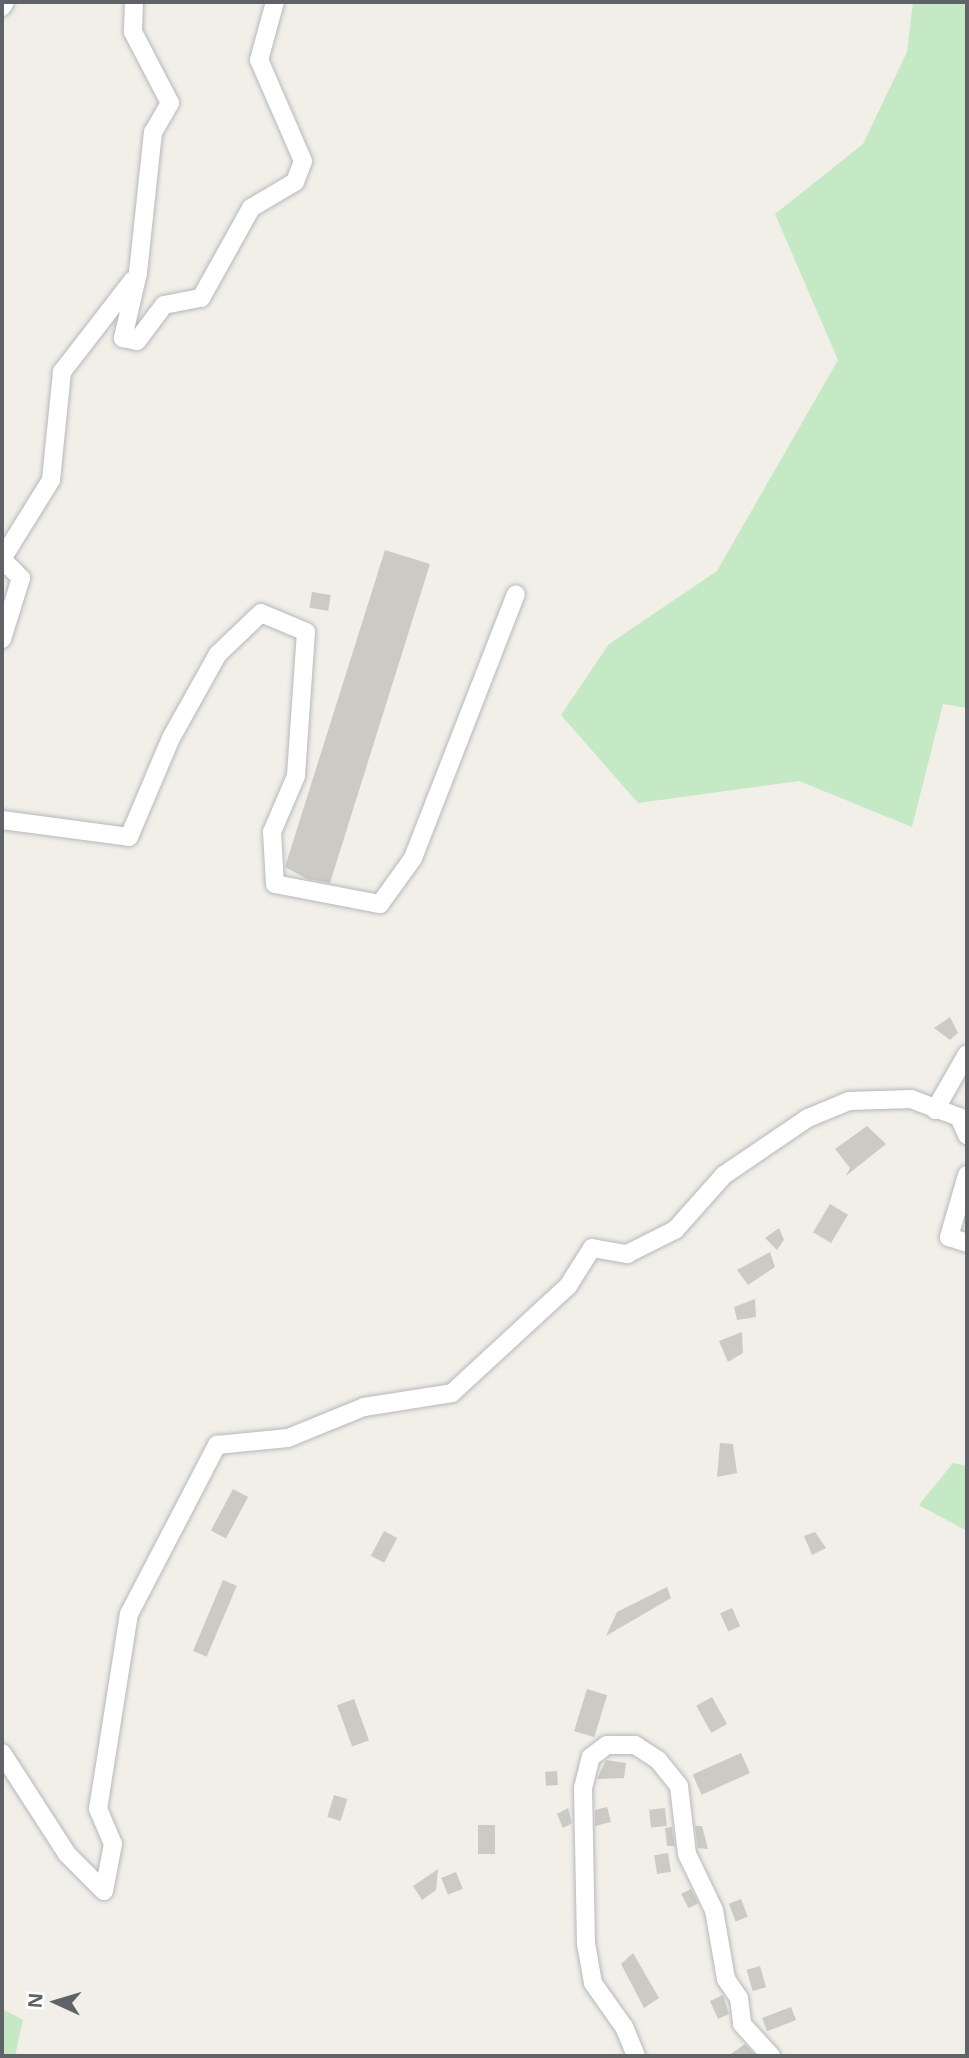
<!DOCTYPE html>
<style>
body{margin:0}
#map{position:relative;width:969px;height:2058px;overflow:hidden;background:#f1efe8;font-family:"Noto Sans",sans-serif}
div>[style]{position:absolute}
.green>*{inset:0;background:#c5e8c5}
.building>*{inset:0;background:#cccac5;transform-origin:0 0}
.roads{filter:drop-shadow(0 0 2px #b5b8bc) drop-shadow(0 0 2px #b5b8bc)}
.street>*{height:18px;margin:-9px;padding:0 9px;transform-origin:9px;border-radius:9px;background:#fff}
span{translate:-50% -50%;white-space:nowrap;text-align:center;line-height:1.15;-webkit-text-stroke:5px #fff;paint-order:stroke}
.frame{position:absolute;inset:0;border:4px solid #5f6368;pointer-events:none}
.north{position:absolute;left:21px;top:1967px;width:70px;height:70px;-webkit-text-stroke:5px #fff;paint-order:stroke;rotate:274deg;font-size:19px;font-weight:700;line-height:28px;text-align:center;color:#5f6368}
.north::after{content:'';display:block;margin:auto;width:24px;height:32px;background:#5f6368;clip-path:polygon(50% 0,100% 100%,50% 72%,0 100%)}
</style>
<div id="map">
<div class="green">
<i style="clip-path:polygon(913px 2px,967px 2px,967px 708px,943px 704px,912px 827px,799px 781px,638px 803px,561px 715px,609px 644px,717px 571px,838px 360px,775px 214px,863px 144px,907px 52px)"></i>
<i style="clip-path:polygon(953px 1463px,967px 1466px,967px 1531px,919px 1505px)"></i>
<i style="clip-path:polygon(4px 2010px,23px 2020px,15px 2056px,2px 2056px)"></i>
</div>
<div class="building">
<i style="clip-path:polygon(385px 550px,430px 564px,330px 883px,307px 879px,285px 867px)"></i>
<i style="left:312px;top:592px;width:19px;height:16px;rotate:9deg"></i>
<i style="clip-path:polygon(950px 1017px,958px 1033px,950px 1040px,934px 1028px)"></i>
<i style="clip-path:polygon(867px 1126px,886px 1144px,846px 1176px,850px 1168px,835px 1149px)"></i>
<i style="left:830px;top:1204px;width:21px;height:33px;rotate:31deg"></i>
<i style="clip-path:polygon(779px 1228px,784px 1240px,777px 1250px,765px 1238px)"></i>
<i style="clip-path:polygon(770px 1252px,775px 1267px,748px 1285px,737px 1270px)"></i>
<i style="clip-path:polygon(755px 1299px,756px 1317px,737px 1320px,734px 1307px)"></i>
<i style="clip-path:polygon(742px 1332px,743px 1353px,728px 1362px,719px 1341px)"></i>
<i style="clip-path:polygon(720px 1443px,733px 1444px,737px 1473px,717px 1477px)"></i>
<i style="left:233px;top:1489px;width:17px;height:47px;rotate:28deg"></i>
<i style="left:384px;top:1531px;width:15px;height:28px;rotate:28deg"></i>
<i style="clip-path:polygon(815px 1532px,826px 1548px,812px 1555px,804px 1536px)"></i>
<i style="left:223px;top:1580px;width:15px;height:77px;rotate:23deg"></i>
<i style="clip-path:polygon(667px 1587px,671px 1598px,606px 1636px,617px 1612px)"></i>
<i style="left:732px;top:1608px;width:20px;height:13px;rotate:66deg"></i>
<i style="left:587px;top:1689px;width:21px;height:44px;rotate:17deg"></i>
<i style="left:712px;top:1697px;width:31px;height:18px;rotate:61deg"></i>
<i style="left:354px;top:1699px;width:44px;height:18px;rotate:70deg"></i>
<i style="left:741px;top:1753px;width:22px;height:53px;rotate:66deg"></i>
<i style="clip-path:polygon(606px 1760px,626px 1763px,624px 1778px,597px 1779px)"></i>
<i style="left:557px;top:1771px;width:14px;height:12px;rotate:86deg"></i>
<i style="left:334px;top:1795px;width:14px;height:23px;rotate:17deg"></i>
<i style="clip-path:polygon(607px 1807px,611px 1822px,595px 1826px,595px 1810px)"></i>
<i style="clip-path:polygon(568px 1808px,572px 1823px,563px 1828px,557px 1814px)"></i>
<i style="left:665px;top:1808px;width:18px;height:16px;rotate:84deg"></i>
<i style="left:478px;top:1825px;width:17px;height:29px"></i>
<i style="clip-path:polygon(695px 1826px,702px 1826px,708px 1849px,698px 1848px)"></i>
<i style="clip-path:polygon(672px 1827px,675px 1846px,667px 1846px,665px 1828px)"></i>
<i style="left:668px;top:1853px;width:19px;height:14px;rotate:81deg"></i>
<i style="clip-path:polygon(438px 1869px,436px 1890px,422px 1900px,413px 1886px)"></i>
<i style="left:456px;top:1872px;width:18px;height:16px;rotate:68deg"></i>
<i style="left:691px;top:1889px;width:16px;height:11px;rotate:63deg"></i>
<i style="left:741px;top:1899px;width:19px;height:13px;rotate:69deg"></i>
<i style="clip-path:polygon(633px 1953px,659px 1998px,644px 2008px,621px 1964px)"></i>
<i style="left:760px;top:1966px;width:22px;height:14px;rotate:74deg"></i>
<i style="clip-path:polygon(723px 1995px,729px 2014px,718px 2019px,710px 2001px)"></i>
<i style="left:791px;top:2007px;width:14px;height:31px;rotate:69deg"></i>
<i style="clip-path:polygon(745px 2044px,756px 2056px,728px 2056px)"></i>
</div>
<div class="roads">
<div class="street">
<i style="left:134px;top:2px;width:30px;rotate:92deg"></i>
<i style="left:133px;top:32px;width:80px;rotate:62.5deg"></i>
<i style="left:170px;top:103px;width:34px;rotate:120deg"></i>
<i style="left:153px;top:132px;width:142px;rotate:96.1deg"></i>
<i style="left:138px;top:273px;width:67px;rotate:103deg"></i>
<i style="left:123px;top:338px;width:14px;rotate:12deg"></i>
<i style="left:137px;top:341px;width:45px;rotate:-53.1deg"></i>
<i style="left:164px;top:305px;width:38px;rotate:-11deg"></i>
<i style="left:201px;top:298px;width:103px;rotate:-60.9deg"></i>
<i style="left:251px;top:208px;width:51px;rotate:-30.6deg"></i>
<i style="left:295px;top:182px;width:22px;rotate:-69deg"></i>
<i style="left:303px;top:161px;width:110px;rotate:-113.5deg"></i>
<i style="left:259px;top:60px;width:60px;rotate:-74.6deg"></i>
<i style="left:2px;top:7px;width:6px;rotate:-59deg"></i>
<i style="left:2px;top:559px;width:93px;rotate:-58.2deg"></i>
<i style="left:51px;top:480px;width:109px;rotate:-84.2deg"></i>
<i style="left:62px;top:372px;width:116px;rotate:-52.3deg"></i>
<i style="left:2px;top:559px;width:27px;rotate:45deg"></i>
<i style="left:21px;top:578px;width:64px;rotate:107.3deg"></i>
<i style="left:2px;top:820px;width:128px;rotate:7.6deg"></i>
<i style="left:129px;top:837px;width:108px;rotate:-67deg"></i>
<i style="left:171px;top:738px;width:96px;rotate:-60.8deg"></i>
<i style="left:218px;top:654px;width:59px;rotate:-43.6deg"></i>
<i style="left:261px;top:613px;width:49px;rotate:22.9deg"></i>
<i style="left:306px;top:632px;width:144px;rotate:94deg"></i>
<i style="left:296px;top:776px;width:61px;rotate:113.2deg"></i>
<i style="left:272px;top:832px;width:52px;rotate:86.7deg"></i>
<i style="left:275px;top:884px;width:107px;rotate:10.8deg"></i>
<i style="left:380px;top:904px;width:57px;rotate:-54.3deg"></i>
<i style="left:413px;top:858px;width:283px;rotate:-68.7deg"></i>
<i style="left:935px;top:1110px;width:64px;rotate:-60.3deg"></i>
<i style="left:967px;top:1175px;width:65px;rotate:106.2deg"></i>
<i style="left:949px;top:1237px;width:19px;rotate:18deg"></i>
<i style="left:2px;top:1753px;width:120px;rotate:57.2deg"></i>
<i style="left:67px;top:1854px;width:52px;rotate:45deg"></i>
<i style="left:104px;top:1891px;width:48px;rotate:-79.2deg"></i>
<i style="left:113px;top:1844px;width:38px;rotate:-113deg"></i>
<i style="left:98px;top:1809px;width:197px;rotate:-81deg"></i>
<i style="left:129px;top:1614px;width:191px;rotate:-62.5deg"></i>
<i style="left:217px;top:1445px;width:71px;rotate:-5.6deg"></i>
<i style="left:288px;top:1438px;width:82px;rotate:-22.2deg"></i>
<i style="left:364px;top:1407px;width:89px;rotate:-9deg"></i>
<i style="left:452px;top:1393px;width:158px;rotate:-42.7deg"></i>
<i style="left:568px;top:1286px;width:45px;rotate:-57.7deg"></i>
<i style="left:592px;top:1248px;width:36px;rotate:10deg"></i>
<i style="left:627px;top:1254px;width:54px;rotate:-26.6deg"></i>
<i style="left:675px;top:1230px;width:74px;rotate:-48.3deg"></i>
<i style="left:724px;top:1175px;width:102px;rotate:-34.2deg"></i>
<i style="left:808px;top:1118px;width:44px;rotate:-22.5deg"></i>
<i style="left:849px;top:1101px;width:62px;rotate:-1.8deg"></i>
<i style="left:911px;top:1099px;width:51px;rotate:20.6deg"></i>
<i style="left:959px;top:1117px;width:20px;rotate:66deg"></i>
<i style="left:636px;top:2056px;width:31px;rotate:-112deg"></i>
<i style="left:624px;top:2027px;width:54px;rotate:-125.2deg"></i>
<i style="left:593px;top:1983px;width:40px;rotate:-100deg"></i>
<i style="left:586px;top:1944px;width:156px;rotate:-91.1deg"></i>
<i style="left:583px;top:1788px;width:32px;rotate:-76deg"></i>
<i style="left:591px;top:1757px;width:20px;rotate:-37deg"></i>
<i style="left:607px;top:1745px;width:28px"></i>
<i style="left:635px;top:1745px;width:27px;rotate:33deg"></i>
<i style="left:658px;top:1760px;width:33px;rotate:51deg"></i>
<i style="left:679px;top:1786px;width:68px;rotate:83.3deg"></i>
<i style="left:687px;top:1854px;width:62px;rotate:64.3deg"></i>
<i style="left:714px;top:1910px;width:70px;rotate:80.1deg"></i>
<i style="left:726px;top:1979px;width:23px;rotate:56deg"></i>
<i style="left:739px;top:1998px;width:26px;rotate:83deg"></i>
<i style="left:742px;top:2024px;width:43px;rotate:47.8deg"></i>
</div>
</div>
<div class="frame"></div>
<div class="north">N</div>
</div>
